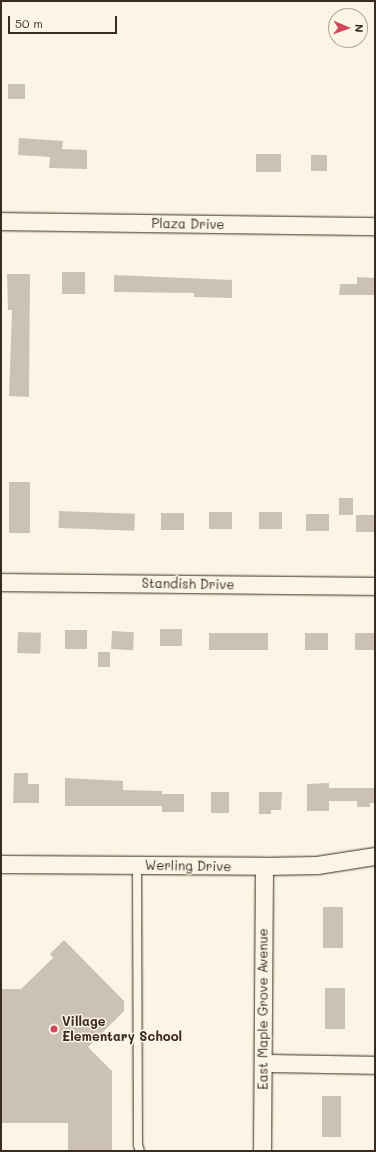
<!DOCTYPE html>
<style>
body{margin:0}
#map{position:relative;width:376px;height:1152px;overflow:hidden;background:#fcf5e5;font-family:Mali,sans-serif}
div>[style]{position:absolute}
.building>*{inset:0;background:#ccc2b3;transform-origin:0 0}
.roads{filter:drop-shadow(0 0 1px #3b2a1e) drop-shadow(0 0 1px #3b2a1e)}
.lane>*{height:8px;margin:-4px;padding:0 4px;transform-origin:4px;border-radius:4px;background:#fcf5e5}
.street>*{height:17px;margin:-8.5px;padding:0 8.5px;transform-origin:8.5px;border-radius:8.5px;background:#fcf5e5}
.dots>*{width:11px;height:11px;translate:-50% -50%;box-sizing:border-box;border:2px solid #fcf5e5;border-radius:50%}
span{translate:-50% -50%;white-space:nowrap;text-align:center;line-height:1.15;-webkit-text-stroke:3px #fcf5e5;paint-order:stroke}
.street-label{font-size:13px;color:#3b2a1e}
.poi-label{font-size:13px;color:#3b2a1e;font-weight:700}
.left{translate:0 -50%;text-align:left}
.frame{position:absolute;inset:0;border:2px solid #3b2a1e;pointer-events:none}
.north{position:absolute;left:328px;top:8px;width:40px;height:40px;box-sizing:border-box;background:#fcf5e5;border:1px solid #afa495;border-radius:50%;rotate:92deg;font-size:11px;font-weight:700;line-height:16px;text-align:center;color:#3b2a1e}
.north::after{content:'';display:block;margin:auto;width:14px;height:18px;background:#d1495b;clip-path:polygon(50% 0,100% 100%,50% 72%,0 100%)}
.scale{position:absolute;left:8px;top:16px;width:109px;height:18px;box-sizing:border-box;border:2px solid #3b2a1e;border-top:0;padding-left:5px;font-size:12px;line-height:14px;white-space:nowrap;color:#3b2a1e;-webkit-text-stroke:3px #fcf5e5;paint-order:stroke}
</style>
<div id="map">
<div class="building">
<i style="left:8px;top:84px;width:17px;height:15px"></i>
<i style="clip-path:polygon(19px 138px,63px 141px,62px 149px,87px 150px,87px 169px,49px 168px,50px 157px,18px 155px)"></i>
<i style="left:256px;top:154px;width:25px;height:18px"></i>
<i style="left:311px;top:155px;width:16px;height:16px"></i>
<i style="left:62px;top:272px;width:23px;height:22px"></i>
<i style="clip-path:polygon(7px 274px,30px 274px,29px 397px,9px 396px,12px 310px,8px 310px)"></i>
<i style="clip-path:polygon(114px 275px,232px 280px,232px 298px,194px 297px,194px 293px,114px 292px)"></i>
<i style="clip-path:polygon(357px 277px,375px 278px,375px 295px,339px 295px,340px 284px,357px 284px)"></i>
<i style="left:9px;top:482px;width:21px;height:51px"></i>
<i style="left:339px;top:498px;width:14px;height:17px"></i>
<i style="left:59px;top:511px;width:76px;height:17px;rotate:2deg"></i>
<i style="left:209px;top:512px;width:23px;height:17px"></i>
<i style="left:259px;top:512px;width:23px;height:17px"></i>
<i style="left:161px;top:513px;width:23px;height:17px"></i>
<i style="left:306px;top:514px;width:23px;height:17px"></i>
<i style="left:356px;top:515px;width:19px;height:17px"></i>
<i style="left:160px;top:629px;width:22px;height:17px"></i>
<i style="left:65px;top:630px;width:22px;height:19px"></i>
<i style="left:112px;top:631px;width:22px;height:18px;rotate:3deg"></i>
<i style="left:18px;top:632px;width:23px;height:21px;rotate:2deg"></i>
<i style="left:209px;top:633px;width:59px;height:17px"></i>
<i style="left:305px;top:633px;width:23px;height:17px"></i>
<i style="left:355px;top:633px;width:20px;height:17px"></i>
<i style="left:98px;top:652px;width:12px;height:15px"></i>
<i style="clip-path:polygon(14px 773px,28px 773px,28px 784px,39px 784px,39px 803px,13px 803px)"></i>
<i style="clip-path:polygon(65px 778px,123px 781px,123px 790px,162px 791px,162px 794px,184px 794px,184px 812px,162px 812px,162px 806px,65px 806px)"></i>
<i style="clip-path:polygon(329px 783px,329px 788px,375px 788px,375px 803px,370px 803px,370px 807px,357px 807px,357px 801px,329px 801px,329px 811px,307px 811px,307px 784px)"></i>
<i style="left:211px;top:792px;width:18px;height:21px"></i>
<i style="clip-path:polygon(259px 792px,282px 792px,281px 810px,271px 810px,271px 814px,259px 814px)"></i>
<i style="left:343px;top:907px;width:41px;height:20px;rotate:90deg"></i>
<i style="clip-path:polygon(64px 940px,124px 1001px,124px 1011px,88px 1047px,112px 1071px,112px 1151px,68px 1151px,68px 1123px,1px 1123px,1px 989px,21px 989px,53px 958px,50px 954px)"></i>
<i style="left:325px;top:988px;width:20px;height:41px"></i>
<i style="left:322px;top:1096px;width:19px;height:41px"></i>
</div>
<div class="roads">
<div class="lane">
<i style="left:137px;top:865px;width:280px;rotate:89.8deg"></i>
<i style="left:138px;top:1145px;width:6px;rotate:72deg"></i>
</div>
<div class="street">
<i style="left:1px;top:221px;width:374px;rotate:0.8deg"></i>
<i style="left:1px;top:582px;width:374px;rotate:0.6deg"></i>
<i style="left:1px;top:864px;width:263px;rotate:0.4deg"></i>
<i style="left:264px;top:866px;width:53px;rotate:-1.1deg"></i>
<i style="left:317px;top:865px;width:59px;rotate:-8.8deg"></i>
<i style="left:263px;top:1063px;width:112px;rotate:1deg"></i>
<i style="left:262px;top:1151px;width:285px;rotate:-89.6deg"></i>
</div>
</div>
<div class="dots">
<i style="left:54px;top:1029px;background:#d1495b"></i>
</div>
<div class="street-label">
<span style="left:188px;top:224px;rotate:1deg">Plaza Drive</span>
<span style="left:188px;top:584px;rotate:1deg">Standish Drive</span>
<span style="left:188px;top:866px;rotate:1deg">Werling Drive</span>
<span style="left:263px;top:1009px;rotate:-90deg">East Maple Grove Avenue</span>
</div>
<div class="poi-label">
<span class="left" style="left:62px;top:1029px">Village<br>Elementary School</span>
</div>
<div class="frame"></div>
<div class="north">N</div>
<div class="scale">50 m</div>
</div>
